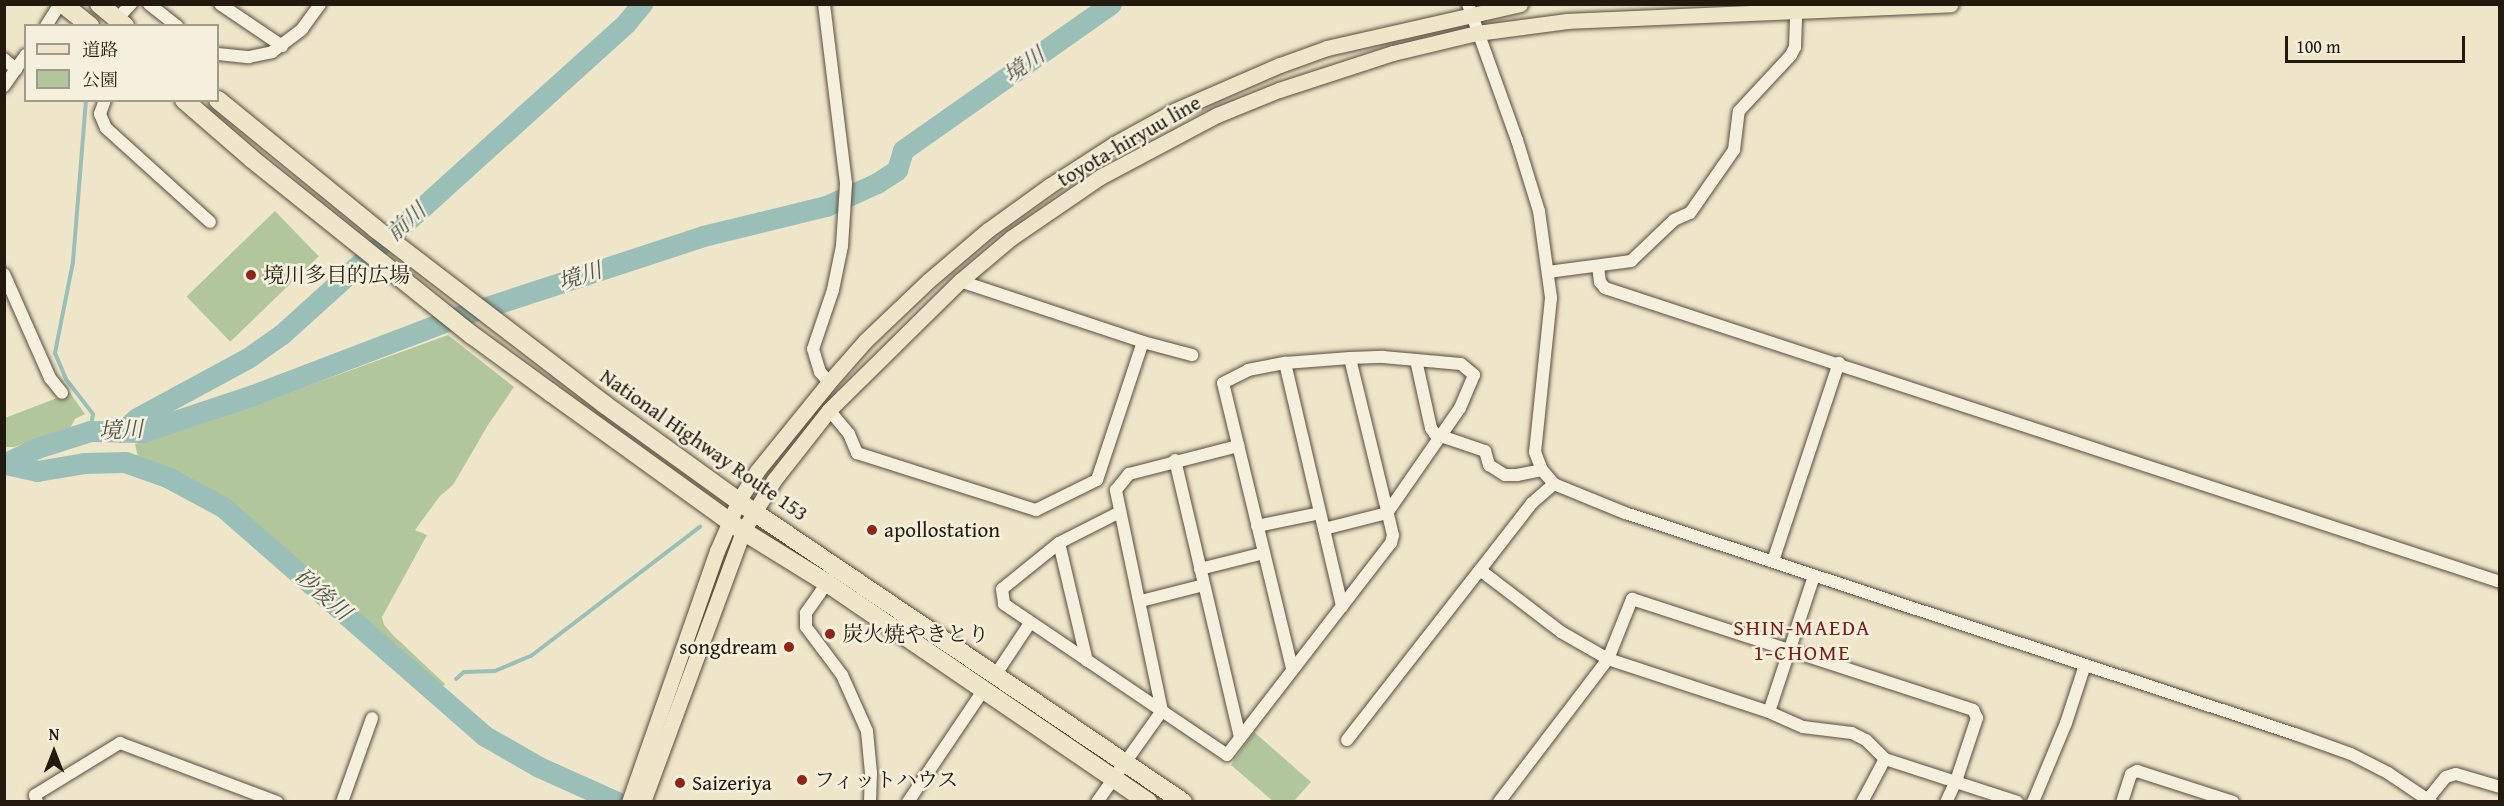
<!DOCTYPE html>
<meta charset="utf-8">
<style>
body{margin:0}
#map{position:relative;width:2504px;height:806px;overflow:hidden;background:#efe6ca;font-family:"Gentium Book Plus","Noto Serif JP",serif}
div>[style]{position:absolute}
.green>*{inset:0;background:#b2c69c;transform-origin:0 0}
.stream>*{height:4px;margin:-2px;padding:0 2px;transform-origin:2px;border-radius:2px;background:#9abfb8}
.river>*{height:21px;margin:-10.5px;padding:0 10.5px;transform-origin:10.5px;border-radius:10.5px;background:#9abfb8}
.roads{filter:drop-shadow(0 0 2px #564d3e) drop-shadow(0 0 2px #564d3e)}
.minor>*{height:12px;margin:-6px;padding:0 6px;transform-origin:6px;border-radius:6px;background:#f5efdd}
.major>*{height:15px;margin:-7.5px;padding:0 7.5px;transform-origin:7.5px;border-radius:7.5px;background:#efe6ca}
.highway>*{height:18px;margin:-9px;padding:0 9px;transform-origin:9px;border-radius:9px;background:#efe6ca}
.dots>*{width:16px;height:16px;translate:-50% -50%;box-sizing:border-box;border:3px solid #f5efdd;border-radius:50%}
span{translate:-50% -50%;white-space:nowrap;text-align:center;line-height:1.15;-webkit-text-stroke:5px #f5efdd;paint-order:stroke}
.street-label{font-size:21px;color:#231a0f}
.poi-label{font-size:21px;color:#231a0f}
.left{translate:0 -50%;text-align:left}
.right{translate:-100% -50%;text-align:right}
.water-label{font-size:22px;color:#4d544a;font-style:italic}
.neighbourhood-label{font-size:22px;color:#7a1f14;letter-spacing:1.5px}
.frame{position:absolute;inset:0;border:6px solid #231a0f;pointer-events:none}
.legend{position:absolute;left:24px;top:24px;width:195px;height:78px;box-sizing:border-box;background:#f5efdd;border:2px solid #a19a8b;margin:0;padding:8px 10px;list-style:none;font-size:18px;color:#231a0f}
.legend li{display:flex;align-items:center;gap:12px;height:30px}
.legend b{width:30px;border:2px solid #a19a8b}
.north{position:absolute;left:24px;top:722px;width:60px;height:60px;-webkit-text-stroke:4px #f5efdd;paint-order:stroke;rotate:0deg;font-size:16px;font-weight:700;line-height:24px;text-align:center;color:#231a0f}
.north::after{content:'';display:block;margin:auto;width:21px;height:27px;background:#231a0f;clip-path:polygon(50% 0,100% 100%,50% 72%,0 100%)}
.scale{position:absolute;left:2285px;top:36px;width:180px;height:27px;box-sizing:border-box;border:3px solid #231a0f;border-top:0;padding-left:8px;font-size:18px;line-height:21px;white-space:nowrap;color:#231a0f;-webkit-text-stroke:4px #f5efdd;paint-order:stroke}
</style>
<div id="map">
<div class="green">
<i style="left:275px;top:211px;width:63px;height:123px;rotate:46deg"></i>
<i style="clip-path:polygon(448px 335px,514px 387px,488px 425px,453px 485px,440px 496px,415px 530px,427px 535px,382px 617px,384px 625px,393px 635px,445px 684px,441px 688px,208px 489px,138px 457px,135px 444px,263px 402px)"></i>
<i style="clip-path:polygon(70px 393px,85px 414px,75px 419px,70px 428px,14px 447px,5px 447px,5px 418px)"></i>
<i style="clip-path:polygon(1254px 732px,1311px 782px,1294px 801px,1273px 801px,1231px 765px)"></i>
</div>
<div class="stream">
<i style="left:86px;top:100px;width:163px;rotate:94.6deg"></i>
<i style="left:73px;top:262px;width:93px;rotate:101.2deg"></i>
<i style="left:55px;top:353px;width:28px;rotate:67deg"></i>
<i style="left:66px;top:379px;width:44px;rotate:52.4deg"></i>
<i style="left:93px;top:414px;width:17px;rotate:100deg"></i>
<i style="left:456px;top:679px;width:11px;rotate:-41deg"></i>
<i style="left:464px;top:672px;width:31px;rotate:-2deg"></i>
<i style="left:495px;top:671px;width:39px;rotate:-23deg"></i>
<i style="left:531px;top:656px;width:213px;rotate:-37.4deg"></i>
</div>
<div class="river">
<i style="left:121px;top:432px;width:21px;rotate:-41deg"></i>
<i style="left:137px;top:418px;width:126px;rotate:-28.4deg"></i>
<i style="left:248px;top:358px;width:42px;rotate:-35.2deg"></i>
<i style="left:282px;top:334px;width:464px;rotate:-42.1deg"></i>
<i style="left:626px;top:23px;width:25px;rotate:-50deg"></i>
<i style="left:4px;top:464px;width:37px;rotate:-26deg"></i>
<i style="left:37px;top:448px;width:56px;rotate:-17.8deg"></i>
<i style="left:90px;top:431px;width:52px;rotate:1.1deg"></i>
<i style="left:142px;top:432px;width:117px;rotate:-18.4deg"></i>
<i style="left:253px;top:395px;width:224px;rotate:-20.9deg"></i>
<i style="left:462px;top:315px;width:254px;rotate:-18.1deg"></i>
<i style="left:703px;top:236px;width:127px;rotate:-13.7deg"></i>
<i style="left:826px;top:206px;width:56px;rotate:-24.3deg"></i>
<i style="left:877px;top:183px;width:24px;rotate:-33deg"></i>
<i style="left:897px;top:170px;width:21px;rotate:-73deg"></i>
<i style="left:903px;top:150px;width:254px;rotate:-35.1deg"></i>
<i style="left:5px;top:464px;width:33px;rotate:12deg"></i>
<i style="left:37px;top:471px;width:49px;rotate:-9.5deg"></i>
<i style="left:85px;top:463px;width:40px;rotate:-1.4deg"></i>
<i style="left:125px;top:462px;width:45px;rotate:19.7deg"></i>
<i style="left:167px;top:477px;width:64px;rotate:28.2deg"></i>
<i style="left:223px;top:507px;width:348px;rotate:41.2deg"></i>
<i style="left:485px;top:736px;width:62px;rotate:29.9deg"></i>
<i style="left:539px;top:767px;width:85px;rotate:24.2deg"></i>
</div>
<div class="roads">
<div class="minor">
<i style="left:149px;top:4px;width:36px;rotate:38deg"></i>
<i style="left:220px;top:4px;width:75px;rotate:34.1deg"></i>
<i style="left:824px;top:4px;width:181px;rotate:83deg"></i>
<i style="left:846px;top:184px;width:62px;rotate:93.7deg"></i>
<i style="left:842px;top:246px;width:45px;rotate:101.6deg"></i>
<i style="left:833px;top:290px;width:62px;rotate:108.7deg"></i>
<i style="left:813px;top:349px;width:24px;rotate:73deg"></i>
<i style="left:820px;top:372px;width:13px;rotate:48deg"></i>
<i style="left:1468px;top:4px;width:145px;rotate:70.2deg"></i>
<i style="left:1517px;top:140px;width:74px;rotate:72.8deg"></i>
<i style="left:1539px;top:211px;width:88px;rotate:82.1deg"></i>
<i style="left:1551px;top:298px;width:155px;rotate:95.9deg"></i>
<i style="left:1535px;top:452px;width:19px;rotate:69deg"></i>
<i style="left:1542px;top:470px;width:18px;rotate:49deg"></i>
<i style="left:1554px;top:484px;width:77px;rotate:22.2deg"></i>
<i style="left:1625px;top:513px;width:706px;rotate:18.26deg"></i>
<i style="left:2295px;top:734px;width:59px;rotate:19.7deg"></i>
<i style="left:2351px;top:754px;width:42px;rotate:27.2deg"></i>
<i style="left:2388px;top:773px;width:52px;rotate:34deg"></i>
<i style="left:117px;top:19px;width:21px;rotate:-47deg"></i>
<i style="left:46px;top:26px;width:26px;rotate:-58deg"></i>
<i style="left:218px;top:54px;width:31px;rotate:6deg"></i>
<i style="left:249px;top:57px;width:24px;rotate:-12deg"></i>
<i style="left:272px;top:52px;width:38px;rotate:-37deg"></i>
<i style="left:302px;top:29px;width:31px;rotate:-54deg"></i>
<i style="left:4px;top:59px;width:16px;rotate:40deg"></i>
<i style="left:4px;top:86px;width:38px;rotate:-55deg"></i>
<i style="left:105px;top:100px;width:15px;rotate:110deg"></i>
<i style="left:100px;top:114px;width:15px;rotate:67deg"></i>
<i style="left:106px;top:128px;width:140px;rotate:42.1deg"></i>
<i style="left:1598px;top:266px;width:16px;rotate:83deg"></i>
<i style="left:1600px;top:282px;width:8px;rotate:50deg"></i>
<i style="left:1605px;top:288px;width:942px;rotate:18.18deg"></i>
<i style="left:1548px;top:272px;width:84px;rotate:-7.5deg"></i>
<i style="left:1631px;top:261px;width:59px;rotate:-43.6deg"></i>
<i style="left:1674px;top:220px;width:17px;rotate:-24deg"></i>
<i style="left:1690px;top:213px;width:77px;rotate:-55.1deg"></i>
<i style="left:1734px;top:150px;width:39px;rotate:-83deg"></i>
<i style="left:1739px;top:111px;width:76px;rotate:-47.1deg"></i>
<i style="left:1791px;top:55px;width:9px;rotate:-63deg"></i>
<i style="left:1795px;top:47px;width:34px;rotate:-88deg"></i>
<i style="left:4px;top:274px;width:114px;rotate:66.1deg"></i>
<i style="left:50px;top:378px;width:19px;rotate:51deg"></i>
<i style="left:960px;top:281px;width:193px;rotate:18.4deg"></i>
<i style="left:1143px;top:342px;width:51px;rotate:14.9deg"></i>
<i style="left:1416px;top:360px;width:70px;rotate:77.6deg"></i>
<i style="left:1431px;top:428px;width:7px;rotate:56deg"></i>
<i style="left:1435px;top:434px;width:53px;rotate:18.8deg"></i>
<i style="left:1485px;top:451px;width:15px;rotate:74deg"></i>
<i style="left:1489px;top:465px;width:19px;rotate:32deg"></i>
<i style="left:1505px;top:475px;width:12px"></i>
<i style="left:1517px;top:475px;width:25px;rotate:-11deg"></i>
<i style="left:1285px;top:363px;width:250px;rotate:76.8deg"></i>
<i style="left:829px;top:410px;width:31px;rotate:50deg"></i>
<i style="left:849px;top:434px;width:21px;rotate:67deg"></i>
<i style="left:857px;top:453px;width:188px;rotate:17.7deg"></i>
<i style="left:1036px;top:510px;width:68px;rotate:-26.2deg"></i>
<i style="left:1097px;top:480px;width:145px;rotate:-71.6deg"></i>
<i style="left:1175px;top:460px;width:285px;rotate:76.8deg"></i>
<i style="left:1120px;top:512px;width:68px;rotate:153.1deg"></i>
<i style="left:1059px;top:543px;width:73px;rotate:141.1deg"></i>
<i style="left:1002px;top:589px;width:15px;rotate:82deg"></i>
<i style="left:1004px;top:604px;width:269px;rotate:34.1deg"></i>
<i style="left:1227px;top:755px;width:268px;rotate:-52.3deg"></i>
<i style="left:1391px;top:543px;width:8px;rotate:-76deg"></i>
<i style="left:1393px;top:535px;width:182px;rotate:-103.7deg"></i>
<i style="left:1257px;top:526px;width:64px;rotate:-11.7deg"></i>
<i style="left:1059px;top:543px;width:121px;rotate:76.7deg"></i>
<i style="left:1773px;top:561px;width:209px;rotate:-71.6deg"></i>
<i style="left:1200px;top:569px;width:66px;rotate:-14deg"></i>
<i style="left:1480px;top:570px;width:85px;rotate:-52.2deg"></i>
<i style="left:1532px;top:503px;width:29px;rotate:-41deg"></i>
<i style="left:827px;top:583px;width:37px;rotate:125deg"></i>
<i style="left:806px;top:613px;width:14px;rotate:90deg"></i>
<i style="left:806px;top:627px;width:60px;rotate:53.1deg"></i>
<i style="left:842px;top:675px;width:61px;rotate:65.9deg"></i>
<i style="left:867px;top:731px;width:42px;rotate:84.6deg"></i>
<i style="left:871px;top:773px;width:29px;rotate:92deg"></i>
<i style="left:1141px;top:601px;width:65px;rotate:-14.3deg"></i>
<i style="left:1292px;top:668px;width:293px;rotate:-103.6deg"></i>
<i style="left:1223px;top:383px;width:28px;rotate:-27deg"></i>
<i style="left:1248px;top:370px;width:38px;rotate:-11deg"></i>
<i style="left:1285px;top:363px;width:65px;rotate:-4.4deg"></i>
<i style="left:1350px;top:358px;width:33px;rotate:-2deg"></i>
<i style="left:1383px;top:357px;width:78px;rotate:5.1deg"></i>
<i style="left:1461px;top:364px;width:17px;rotate:40deg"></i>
<i style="left:1474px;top:375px;width:36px;rotate:113deg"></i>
<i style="left:1460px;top:408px;width:128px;rotate:124.8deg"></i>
<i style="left:1387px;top:513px;width:65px;rotate:165.7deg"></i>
<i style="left:996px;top:674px;width:61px;rotate:-56.3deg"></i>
<i style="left:1769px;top:712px;width:143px;rotate:-71.7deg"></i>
<i style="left:1347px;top:740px;width:216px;rotate:-52deg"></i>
<i style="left:1480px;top:570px;width:102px;rotate:37.4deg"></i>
<i style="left:1561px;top:632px;width:54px;rotate:29.9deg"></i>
<i style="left:1608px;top:659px;width:169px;rotate:18.2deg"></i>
<i style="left:1769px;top:712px;width:37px;rotate:24deg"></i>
<i style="left:1803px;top:727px;width:49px;rotate:7deg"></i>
<i style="left:1852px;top:733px;width:16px;rotate:27deg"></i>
<i style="left:1866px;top:740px;width:27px;rotate:45deg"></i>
<i style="left:1885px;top:759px;width:139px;rotate:18deg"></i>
<i style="left:2428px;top:799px;width:28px;rotate:-51deg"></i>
<i style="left:2446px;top:777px;width:10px;rotate:-17deg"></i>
<i style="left:2456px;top:774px;width:46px;rotate:16.5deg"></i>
<i style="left:37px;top:802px;width:7px;rotate:-106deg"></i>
<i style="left:35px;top:795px;width:100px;rotate:-31.5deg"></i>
<i style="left:120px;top:743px;width:168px;rotate:20.6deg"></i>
<i style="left:342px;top:802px;width:89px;rotate:-70.3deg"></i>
<i style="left:908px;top:802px;width:134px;rotate:-56deg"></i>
<i style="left:1097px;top:802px;width:112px;rotate:-54.5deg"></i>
<i style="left:1162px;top:711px;width:226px;rotate:-101.8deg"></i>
<i style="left:1116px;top:490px;width:21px;rotate:-51deg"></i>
<i style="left:1129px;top:474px;width:113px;rotate:-14.4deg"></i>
<i style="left:1499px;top:802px;width:180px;rotate:-52.7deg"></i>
<i style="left:1608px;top:659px;width:65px;rotate:-68.2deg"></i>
<i style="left:1632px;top:599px;width:359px;rotate:18deg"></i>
<i style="left:1973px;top:710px;width:9px;rotate:63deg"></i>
<i style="left:1977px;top:718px;width:66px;rotate:108.4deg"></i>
<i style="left:1956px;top:781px;width:23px;rotate:115deg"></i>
<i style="left:1862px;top:802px;width:49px;rotate:-61.9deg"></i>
<i style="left:2033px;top:802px;width:86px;rotate:-67.3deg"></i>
<i style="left:2066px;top:723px;width:61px;rotate:-71.9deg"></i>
<i style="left:2122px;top:802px;width:29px;rotate:-72deg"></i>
<i style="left:2131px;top:774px;width:7px;rotate:-27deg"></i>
<i style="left:2137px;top:771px;width:101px;rotate:17.9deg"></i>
</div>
<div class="major">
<i style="left:629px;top:802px;width:266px;rotate:-70.7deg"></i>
<i style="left:717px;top:551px;width:56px;rotate:-66.7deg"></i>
<i style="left:739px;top:500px;width:34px;rotate:-58deg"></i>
<i style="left:757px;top:471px;width:114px;rotate:-51deg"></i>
<i style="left:829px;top:382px;width:55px;rotate:-48.7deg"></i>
<i style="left:865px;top:341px;width:87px;rotate:-43.6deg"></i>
<i style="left:928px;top:281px;width:79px;rotate:-40.4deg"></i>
<i style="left:988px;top:230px;width:75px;rotate:-35.8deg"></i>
<i style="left:1049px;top:186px;width:77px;rotate:-32.9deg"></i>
<i style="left:1114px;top:144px;width:68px;rotate:-28.8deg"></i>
<i style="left:1174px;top:111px;width:116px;rotate:-23.5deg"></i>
<i style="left:1280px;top:65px;width:50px;rotate:-19.9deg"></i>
<i style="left:1327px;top:48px;width:198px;rotate:-12.8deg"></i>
<i style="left:643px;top:802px;width:289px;rotate:-69.7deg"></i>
<i style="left:743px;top:531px;width:60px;rotate:-58.7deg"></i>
<i style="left:774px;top:480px;width:89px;rotate:-51.8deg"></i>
<i style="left:829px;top:410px;width:184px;rotate:-44.6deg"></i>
<i style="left:960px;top:281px;width:67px;rotate:-40.1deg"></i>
<i style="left:1011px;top:238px;width:108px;rotate:-34.4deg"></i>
<i style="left:1100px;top:177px;width:132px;rotate:-27.9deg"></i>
<i style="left:1217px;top:115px;width:67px;rotate:-22deg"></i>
<i style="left:1279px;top:90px;width:120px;rotate:-18deg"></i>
<i style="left:1393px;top:53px;width:86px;rotate:-13.4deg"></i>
<i style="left:1477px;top:33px;width:91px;rotate:-7.6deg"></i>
<i style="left:1567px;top:21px;width:384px;rotate:-2.5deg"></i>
</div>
<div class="highway">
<i style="left:63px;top:4px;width:35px;rotate:39deg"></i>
<i style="left:99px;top:4px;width:34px;rotate:40deg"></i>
<i style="left:184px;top:100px;width:90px;rotate:40.9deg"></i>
<i style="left:252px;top:159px;width:282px;rotate:38.7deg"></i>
<i style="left:472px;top:335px;width:97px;rotate:36.2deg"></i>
<i style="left:550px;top:392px;width:238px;rotate:35.8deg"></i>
<i style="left:743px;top:531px;width:99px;rotate:31.8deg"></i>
<i style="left:827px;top:583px;width:389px;rotate:34.3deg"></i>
<i style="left:218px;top:100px;width:204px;rotate:39.2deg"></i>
<i style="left:376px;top:229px;width:287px;rotate:37.5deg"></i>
<i style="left:604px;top:404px;width:185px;rotate:35.8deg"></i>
<i style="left:754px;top:512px;width:518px;rotate:34.06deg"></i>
</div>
</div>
<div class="dots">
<i style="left:251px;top:275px;background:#8f2418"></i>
<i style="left:872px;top:530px;background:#8f2418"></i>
<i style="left:830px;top:634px;background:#8f2418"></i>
<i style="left:789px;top:647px;background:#8f2418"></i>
<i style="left:802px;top:780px;background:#8f2418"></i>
<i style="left:680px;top:783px;background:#8f2418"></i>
</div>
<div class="street-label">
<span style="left:1129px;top:141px;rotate:-30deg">toyota-hiryuu line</span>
<span style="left:704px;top:445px;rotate:35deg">National Highway Route 153</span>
</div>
<div class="poi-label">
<span class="left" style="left:263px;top:275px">境川多目的広場</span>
<span class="left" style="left:884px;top:530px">apollostation</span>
<span class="left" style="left:842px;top:634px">炭火焼やきとり</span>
<span class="right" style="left:777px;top:647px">songdream</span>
<span class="left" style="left:814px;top:780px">フィットハウス</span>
<span class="left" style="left:692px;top:783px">Saizeriya</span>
</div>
<div class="water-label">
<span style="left:1024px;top:65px;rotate:-35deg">境川</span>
<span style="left:406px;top:222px;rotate:-42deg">前川</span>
<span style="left:580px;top:276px;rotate:-18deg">境川</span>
<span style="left:121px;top:430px;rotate:-3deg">境川</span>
<span style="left:323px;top:594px;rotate:41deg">砂後川</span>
</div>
<div class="neighbourhood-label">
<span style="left:1802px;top:640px">SHIN-MAEDA<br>1-CHOME</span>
</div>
<div class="frame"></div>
<ul class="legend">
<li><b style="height:8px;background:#efe6ca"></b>道路</li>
<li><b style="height:16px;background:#b2c69c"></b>公園</li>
</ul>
<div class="north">N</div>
<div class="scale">100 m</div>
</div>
